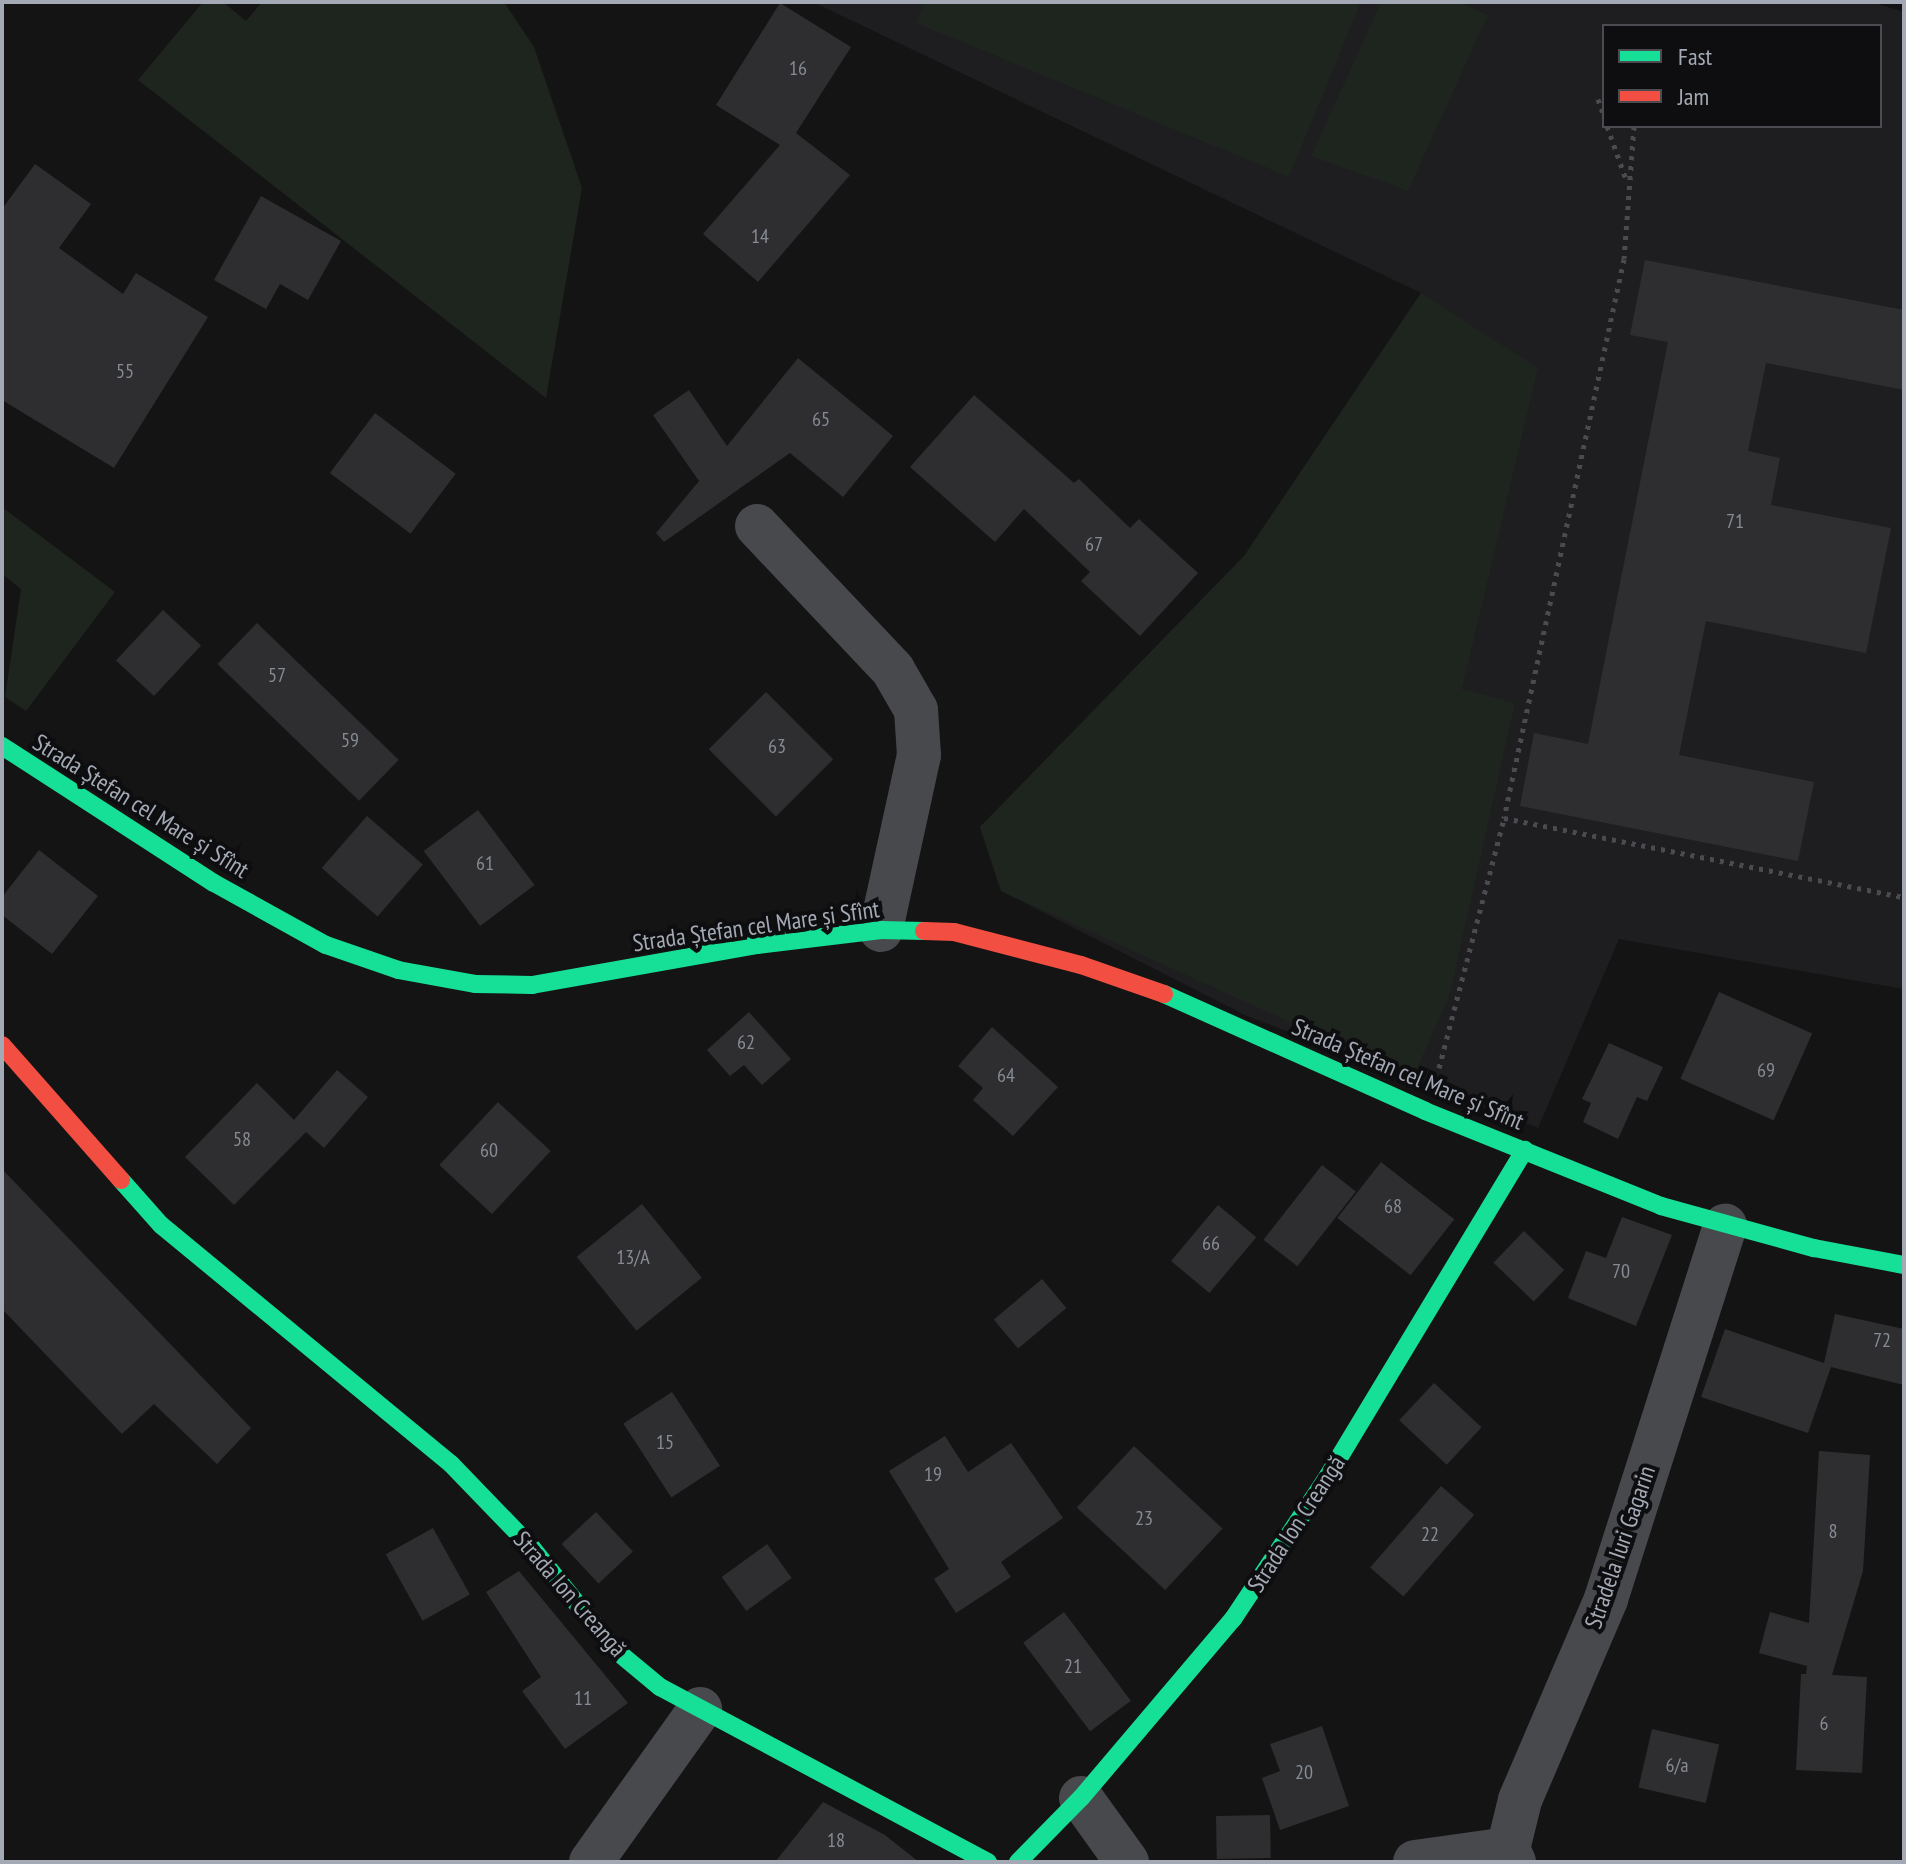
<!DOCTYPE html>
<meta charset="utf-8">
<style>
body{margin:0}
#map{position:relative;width:1906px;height:1864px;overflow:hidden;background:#141414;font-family:"PT Sans Narrow",sans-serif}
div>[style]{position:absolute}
.built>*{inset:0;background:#1e1e20}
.green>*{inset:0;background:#1e241e}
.building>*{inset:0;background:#2e2e30;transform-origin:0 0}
.path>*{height:5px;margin-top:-2.5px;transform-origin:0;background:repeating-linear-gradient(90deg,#4a4b4f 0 4px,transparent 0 10px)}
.street>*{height:44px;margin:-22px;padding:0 22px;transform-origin:22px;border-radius:22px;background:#48494d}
.fast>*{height:18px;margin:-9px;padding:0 9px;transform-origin:9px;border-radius:9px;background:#16e098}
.jam>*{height:18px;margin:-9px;padding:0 9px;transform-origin:9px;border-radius:9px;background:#f24e42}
span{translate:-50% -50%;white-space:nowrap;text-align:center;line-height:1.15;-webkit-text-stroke:8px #0e0e10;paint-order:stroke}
.number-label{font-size:20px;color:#868b94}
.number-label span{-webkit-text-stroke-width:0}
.street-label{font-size:24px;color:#a4aab5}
.frame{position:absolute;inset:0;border:4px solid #a4aab5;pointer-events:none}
.legend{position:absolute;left:1602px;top:24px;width:280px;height:104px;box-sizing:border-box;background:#0e0e10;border:2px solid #4a4c52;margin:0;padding:10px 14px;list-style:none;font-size:24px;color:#a4aab5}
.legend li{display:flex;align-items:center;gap:16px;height:40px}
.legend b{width:40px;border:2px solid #4a4c52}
</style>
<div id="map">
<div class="built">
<i style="clip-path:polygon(evenodd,813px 2px,1871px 2px,1904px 12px,1904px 989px,1619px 939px,1538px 1128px,1247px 1016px,1001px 891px,980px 827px,1244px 556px,1421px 293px,813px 2px,1604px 26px,1880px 26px,1880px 126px,1604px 126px,1604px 26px)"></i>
</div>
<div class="green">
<i style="clip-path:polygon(203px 2px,223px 2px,246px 21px,262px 2px,504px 2px,534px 47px,582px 188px,546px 398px,138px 80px)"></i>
<i style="clip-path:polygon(925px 2px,1361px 2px,1289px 177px,916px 23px)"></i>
<i style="clip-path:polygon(1381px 2px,1459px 2px,1488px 15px,1408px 191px,1311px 156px)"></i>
<i style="clip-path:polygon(1421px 293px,1538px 368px,1462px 689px,1515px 703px,1450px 994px,1413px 1078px,1001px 891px,980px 827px,1244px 556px)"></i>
<i style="clip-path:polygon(2px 507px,115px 592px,26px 711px,5px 697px,21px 589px,2px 574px)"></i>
</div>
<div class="building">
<i style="clip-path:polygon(780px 3px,851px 47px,796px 133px,850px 175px,758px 282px,703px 234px,780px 145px,716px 105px)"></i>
<i style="clip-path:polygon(35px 164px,91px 204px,59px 248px,123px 294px,136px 273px,208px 317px,114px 468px,2px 400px,2px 209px)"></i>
<i style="clip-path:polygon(261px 196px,341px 241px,308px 300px,280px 284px,266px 309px,214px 280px)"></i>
<i style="clip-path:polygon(1645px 260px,1904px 310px,1904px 390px,1766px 363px,1748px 451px,1780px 458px,1771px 505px,1891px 528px,1866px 653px,1706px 621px,1679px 755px,1814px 782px,1798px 861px,1520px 806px,1534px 733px,1588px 744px,1668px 342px,1630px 335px)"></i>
<i style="clip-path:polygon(798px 358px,893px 436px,843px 497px,790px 453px,664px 542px,656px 533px,699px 481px,653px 415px,689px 390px,727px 446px)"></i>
<i style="clip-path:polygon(974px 395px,1074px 483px,1079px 479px,1130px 528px,1139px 519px,1198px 573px,1140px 636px,1081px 581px,1090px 572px,1024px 509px,995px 542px,910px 467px)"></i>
<i style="left:375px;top:413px;width:101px;height:75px;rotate:37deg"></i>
<i style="left:163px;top:610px;width:52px;height:69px;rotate:43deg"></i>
<i style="left:257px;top:623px;width:197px;height:57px;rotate:44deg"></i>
<i style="left:766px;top:692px;width:95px;height:81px;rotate:45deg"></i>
<i style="left:478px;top:810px;width:94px;height:68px;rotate:53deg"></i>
<i style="left:367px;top:816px;width:74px;height:69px;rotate:41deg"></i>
<i style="clip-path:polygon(39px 850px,98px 896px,52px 954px,2px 915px,2px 897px)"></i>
<i style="left:1719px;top:992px;width:102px;height:95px;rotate:24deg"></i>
<i style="clip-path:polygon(749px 1012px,791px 1059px,762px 1085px,744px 1065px,730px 1076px,707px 1050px)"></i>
<i style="clip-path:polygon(992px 1027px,1058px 1087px,1013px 1136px,973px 1100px,983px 1088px,958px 1066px)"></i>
<i style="clip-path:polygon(1609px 1043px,1663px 1067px,1647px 1101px,1637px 1097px,1618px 1139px,1583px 1122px,1591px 1103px,1582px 1099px)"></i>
<i style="clip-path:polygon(337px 1070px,368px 1097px,324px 1148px,306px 1132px,234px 1205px,185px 1157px,257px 1083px,294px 1120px)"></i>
<i style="left:498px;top:1102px;width:72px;height:86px;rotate:43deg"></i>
<i style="left:1381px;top:1162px;width:93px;height:71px;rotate:38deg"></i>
<i style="left:1322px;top:1165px;width:43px;height:95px;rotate:38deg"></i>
<i style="clip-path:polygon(2px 1169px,251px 1428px,217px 1464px,154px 1404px,122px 1434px,2px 1309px)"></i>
<i style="left:642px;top:1204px;width:95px;height:84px;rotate:51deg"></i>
<i style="left:1218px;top:1205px;width:50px;height:73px;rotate:40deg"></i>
<i style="clip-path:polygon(1622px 1217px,1672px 1235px,1636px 1326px,1568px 1298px,1586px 1251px,1606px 1258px)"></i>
<i style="left:1524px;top:1231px;width:56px;height:44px;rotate:44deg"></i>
<i style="left:1042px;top:1279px;width:38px;height:63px;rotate:50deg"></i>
<i style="clip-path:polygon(1835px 1314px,1904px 1329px,1904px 1385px,1831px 1367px,1808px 1433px,1701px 1397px,1725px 1329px,1824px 1363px)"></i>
<i style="left:1434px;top:1383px;width:65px;height:51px;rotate:43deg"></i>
<i style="left:672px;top:1392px;width:88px;height:58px;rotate:57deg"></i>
<i style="clip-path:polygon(945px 1436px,968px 1472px,1011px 1443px,1063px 1518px,1001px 1562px,1011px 1577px,956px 1613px,934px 1579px,949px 1569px,889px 1471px)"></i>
<i style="left:1134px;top:1446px;width:121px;height:84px;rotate:43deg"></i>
<i style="clip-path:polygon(1819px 1451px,1870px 1455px,1863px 1571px,1832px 1675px,1867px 1677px,1862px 1773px,1796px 1770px,1801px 1674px,1806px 1674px,1807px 1666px,1759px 1653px,1770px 1612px,1809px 1623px)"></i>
<i style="left:1441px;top:1486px;width:44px;height:108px;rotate:41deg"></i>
<i style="left:596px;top:1512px;width:54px;height:47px;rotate:47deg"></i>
<i style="left:433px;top:1528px;width:76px;height:54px;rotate:61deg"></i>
<i style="left:767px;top:1544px;width:42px;height:56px;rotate:54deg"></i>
<i style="clip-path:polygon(519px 1571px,628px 1703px,565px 1749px,522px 1691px,541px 1677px,486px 1592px)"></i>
<i style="left:1064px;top:1612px;width:111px;height:51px;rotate:53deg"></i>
<i style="clip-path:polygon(1322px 1726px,1349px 1806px,1280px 1830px,1262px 1778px,1280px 1771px,1270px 1744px)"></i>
<i style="left:1652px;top:1729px;width:69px;height:60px;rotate:13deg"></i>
<i style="clip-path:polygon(823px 1802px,885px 1835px,919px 1862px,775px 1862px)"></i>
<i style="left:1270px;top:1815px;width:43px;height:54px;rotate:89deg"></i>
</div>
<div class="path">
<i style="left:1598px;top:99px;width:18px;rotate:71deg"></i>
<i style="left:1607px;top:126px;width:59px;rotate:70.3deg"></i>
<i style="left:1634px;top:126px;width:133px;rotate:94.3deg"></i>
<i style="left:1624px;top:259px;width:572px;rotate:102.12deg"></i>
<i style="left:1504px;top:818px;width:408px;rotate:11.2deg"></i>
<i style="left:1439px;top:1068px;width:258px;rotate:-75.4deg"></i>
</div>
<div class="street">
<i style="left:757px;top:526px;width:198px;rotate:46.6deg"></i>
<i style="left:893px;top:670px;width:46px;rotate:60.1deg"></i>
<i style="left:916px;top:710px;width:45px;rotate:86.2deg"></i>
<i style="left:919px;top:755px;width:179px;rotate:102.3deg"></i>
<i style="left:1081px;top:1798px;width:79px;rotate:54.3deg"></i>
<i style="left:591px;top:1862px;width:188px;rotate:-54.5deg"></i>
<i style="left:1415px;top:1862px;width:94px;rotate:-8deg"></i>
<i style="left:1514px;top:1862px;width:14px;rotate:-115deg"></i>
<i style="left:1508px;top:1849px;width:50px;rotate:-76.2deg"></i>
<i style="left:1520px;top:1800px;width:219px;rotate:-66.8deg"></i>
<i style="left:1606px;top:1599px;width:392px;rotate:-72.3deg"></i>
</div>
<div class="fast">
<i style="left:2px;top:746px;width:252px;rotate:32.9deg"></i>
<i style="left:214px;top:883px;width:128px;rotate:29deg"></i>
<i style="left:326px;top:945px;width:76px;rotate:19.1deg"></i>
<i style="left:398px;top:970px;width:78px;rotate:10.3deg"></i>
<i style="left:475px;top:984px;width:57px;rotate:1deg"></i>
<i style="left:532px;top:985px;width:229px;rotate:-10.1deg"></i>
<i style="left:757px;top:945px;width:125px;rotate:-6.9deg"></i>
<i style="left:881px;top:930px;width:43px;rotate:1.3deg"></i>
<i style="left:1164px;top:994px;width:286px;rotate:24.1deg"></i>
<i style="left:1425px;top:1111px;width:254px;rotate:21.9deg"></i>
<i style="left:1661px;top:1206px;width:159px;rotate:15.4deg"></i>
<i style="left:1814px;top:1248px;width:92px;rotate:10.7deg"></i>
<i style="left:121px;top:1180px;width:60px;rotate:48.4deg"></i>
<i style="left:161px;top:1225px;width:376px;rotate:39.5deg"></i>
<i style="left:451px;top:1464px;width:117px;rotate:46deg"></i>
<i style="left:532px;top:1548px;width:129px;rotate:51deg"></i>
<i style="left:613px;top:1648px;width:61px;rotate:39.7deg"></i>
<i style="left:660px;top:1687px;width:372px;rotate:28.1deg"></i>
<i style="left:1018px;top:1862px;width:90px;rotate:-45.5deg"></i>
<i style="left:1081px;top:1798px;width:235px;rotate:-49.7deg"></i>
<i style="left:1233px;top:1619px;width:172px;rotate:-56.4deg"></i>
<i style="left:1328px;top:1476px;width:381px;rotate:-58.9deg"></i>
</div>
<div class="jam">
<i style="left:924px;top:931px;width:30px;rotate:2deg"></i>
<i style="left:954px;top:932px;width:131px;rotate:14.6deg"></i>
<i style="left:1081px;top:965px;width:88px;rotate:19.3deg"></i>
<i style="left:2px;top:1045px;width:180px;rotate:48.6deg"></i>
</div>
<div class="number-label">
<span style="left:798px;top:68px">16</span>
<span style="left:760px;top:236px">14</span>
<span style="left:125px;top:371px">55</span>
<span style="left:821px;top:419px">65</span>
<span style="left:1735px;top:521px">71</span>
<span style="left:1094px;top:544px">67</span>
<span style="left:277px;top:675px">57</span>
<span style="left:350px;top:740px">59</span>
<span style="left:777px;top:746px">63</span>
<span style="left:485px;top:863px">61</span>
<span style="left:746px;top:1042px">62</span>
<span style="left:1766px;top:1070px">69</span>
<span style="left:1006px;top:1075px">64</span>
<span style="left:242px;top:1139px">58</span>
<span style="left:489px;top:1150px">60</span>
<span style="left:1393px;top:1206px">68</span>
<span style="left:1211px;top:1243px">66</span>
<span style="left:633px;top:1257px">13/A</span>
<span style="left:1621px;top:1271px">70</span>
<span style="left:1882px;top:1340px">72</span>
<span style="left:665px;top:1442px">15</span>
<span style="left:933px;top:1474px">19</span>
<span style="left:1144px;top:1518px">23</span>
<span style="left:1833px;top:1531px">8</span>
<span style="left:1430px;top:1534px">22</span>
<span style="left:1073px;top:1666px">21</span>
<span style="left:583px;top:1698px">11</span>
<span style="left:1824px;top:1723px">6</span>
<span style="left:1677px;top:1765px">6/a</span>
<span style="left:1304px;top:1772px">20</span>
<span style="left:836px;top:1840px">18</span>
</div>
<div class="street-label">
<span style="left:141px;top:806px;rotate:32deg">Strada Ștefan cel Mare și Sfînt</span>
<span style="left:756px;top:926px;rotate:-8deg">Strada Ștefan cel Mare și Sfînt</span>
<span style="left:1408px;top:1074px;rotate:23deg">Strada Ștefan cel Mare și Sfînt</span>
<span style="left:1296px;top:1524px;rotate:-57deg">Strada Ion Creangă</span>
<span style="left:1620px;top:1547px;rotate:-71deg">Stradela Iuri Gagarin</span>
<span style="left:570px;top:1594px;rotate:49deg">Strada Ion Creangă</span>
</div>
<div class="frame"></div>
<ul class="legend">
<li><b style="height:10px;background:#16e098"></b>Fast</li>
<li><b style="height:10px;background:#f24e42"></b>Jam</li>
</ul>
</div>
